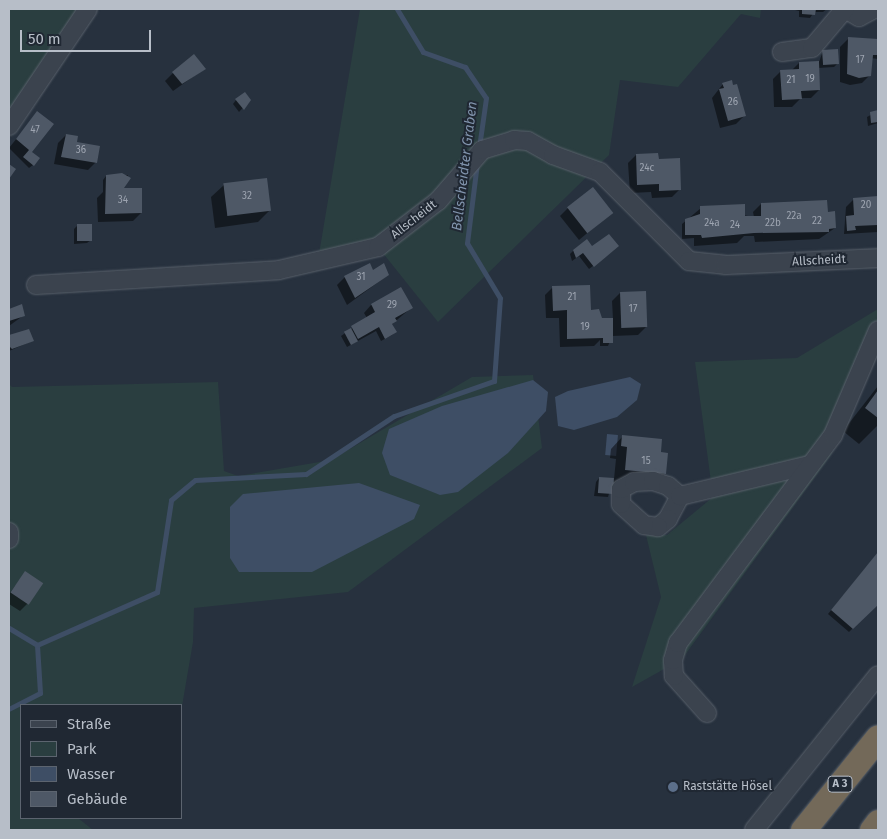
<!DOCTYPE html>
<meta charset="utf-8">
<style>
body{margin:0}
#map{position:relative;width:887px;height:839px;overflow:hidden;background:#27313e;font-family:"Fira Sans",sans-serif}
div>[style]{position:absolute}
.green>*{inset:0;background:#2a3e40}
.water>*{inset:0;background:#3e4e65;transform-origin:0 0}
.shadow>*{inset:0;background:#0007}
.stream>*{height:5px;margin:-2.5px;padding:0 2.5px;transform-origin:2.5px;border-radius:2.5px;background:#3e4e65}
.building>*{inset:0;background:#4e5866;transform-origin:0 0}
.roads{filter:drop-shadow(0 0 1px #59616b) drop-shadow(0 0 1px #59616b)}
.minor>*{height:18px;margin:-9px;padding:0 9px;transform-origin:9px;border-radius:9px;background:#3b434e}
.highway>*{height:25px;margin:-12.5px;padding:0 12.5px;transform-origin:12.5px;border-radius:12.5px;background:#736959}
.dots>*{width:14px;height:14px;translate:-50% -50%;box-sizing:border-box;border:2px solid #202833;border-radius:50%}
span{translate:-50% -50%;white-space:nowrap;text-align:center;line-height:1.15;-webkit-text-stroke:4px #202833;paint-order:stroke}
.number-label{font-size:10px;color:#9da4b0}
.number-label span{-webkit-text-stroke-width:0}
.shield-label span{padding:1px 4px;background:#202833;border:1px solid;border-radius:4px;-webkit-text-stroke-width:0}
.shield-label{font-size:11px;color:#b7bec8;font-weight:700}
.street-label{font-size:12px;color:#b7bec8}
.poi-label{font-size:12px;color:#b7bec8}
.left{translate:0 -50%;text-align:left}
.water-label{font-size:14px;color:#8194ad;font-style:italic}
.frame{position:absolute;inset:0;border:10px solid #b7bec8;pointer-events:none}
.legend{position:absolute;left:20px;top:704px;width:162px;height:115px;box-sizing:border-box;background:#202833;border:1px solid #5c646f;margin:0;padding:6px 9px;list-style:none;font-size:15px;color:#b7bec8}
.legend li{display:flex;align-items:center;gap:10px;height:25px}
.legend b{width:25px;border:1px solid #5c646f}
.scale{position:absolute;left:20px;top:30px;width:131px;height:22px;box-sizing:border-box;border:2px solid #b7bec8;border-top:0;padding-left:6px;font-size:15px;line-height:18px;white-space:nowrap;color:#b7bec8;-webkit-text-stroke:4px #202833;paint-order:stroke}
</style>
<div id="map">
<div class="green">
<i style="clip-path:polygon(9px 9px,80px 9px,9px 114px)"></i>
<i style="clip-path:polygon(360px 9px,761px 9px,760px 18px,741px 14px,678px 87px,620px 80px,609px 155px,438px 322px,382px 252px,319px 254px)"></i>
<i style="clip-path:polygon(878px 309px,878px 353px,831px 455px,682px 659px,632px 687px,661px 597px,646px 535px,667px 535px,713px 497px,695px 362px,797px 358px)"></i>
<i style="clip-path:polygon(533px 375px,542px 448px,348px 592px,194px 608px,193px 642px,181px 712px,181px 705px,21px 705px,21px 818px,78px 818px,93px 830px,9px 830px,9px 384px,12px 387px,218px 382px,224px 471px,238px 476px,331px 460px,472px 377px)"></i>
</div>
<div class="water">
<i style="clip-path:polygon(630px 377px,641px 384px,637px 400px,617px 417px,574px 430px,558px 426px,555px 397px,568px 391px)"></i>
<i style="clip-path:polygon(533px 380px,548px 392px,546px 411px,508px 453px,458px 492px,440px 495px,390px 475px,382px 453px,389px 429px,442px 406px)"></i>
<i style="left:607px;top:434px;width:11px;height:21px;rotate:5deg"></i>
<i style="clip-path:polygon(359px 483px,420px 505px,414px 519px,312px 572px,239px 572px,230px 558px,230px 507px,243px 494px)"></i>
</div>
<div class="shadow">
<i style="clip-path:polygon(791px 9px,827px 9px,823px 12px,814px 12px,810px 18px,799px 17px,799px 11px)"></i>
<i style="clip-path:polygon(848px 39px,878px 41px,878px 59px,871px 58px,870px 75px,862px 83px,850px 85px,840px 82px,840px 47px)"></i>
<i style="clip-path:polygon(823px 51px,837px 64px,834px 67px,818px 68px,819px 90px,811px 98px,801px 98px,792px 107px,774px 107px,773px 79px,781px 71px,791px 71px,799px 63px,819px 62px)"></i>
<i style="clip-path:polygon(204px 69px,173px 91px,165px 81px,173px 73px)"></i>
<i style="clip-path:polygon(723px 84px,744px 116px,736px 124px,720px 128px,712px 98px)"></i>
<i style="clip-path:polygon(236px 100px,250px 100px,239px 112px,233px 104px)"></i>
<i style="clip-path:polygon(878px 111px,878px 123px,868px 126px,867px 117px)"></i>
<i style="clip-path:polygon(37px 113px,30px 152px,33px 165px,29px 168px,9px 148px)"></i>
<i style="clip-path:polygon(66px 135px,96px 162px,88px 170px,54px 164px,58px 143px)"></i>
<i style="clip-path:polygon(636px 155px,658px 160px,680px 189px,672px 197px,652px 198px,651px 192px,630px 193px,628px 163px)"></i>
<i style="clip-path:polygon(128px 175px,123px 187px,141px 213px,133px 221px,98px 222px,97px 198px,103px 192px,103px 180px,106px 176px)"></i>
<i style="clip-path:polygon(224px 185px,270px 210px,258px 222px,215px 228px,211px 197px)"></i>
<i style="clip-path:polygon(878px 198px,878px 232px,844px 234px,846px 207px,854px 199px)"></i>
<i style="clip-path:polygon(761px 204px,826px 215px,835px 228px,819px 239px,755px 242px,754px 236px,744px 236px,737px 243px,694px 246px,694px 238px,682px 239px,682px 224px,701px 208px,754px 217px,753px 212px)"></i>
<i style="clip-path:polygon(568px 208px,611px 213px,579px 240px,560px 216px)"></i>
<i style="clip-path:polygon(78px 225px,91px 240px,87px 243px,74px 244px,74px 229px)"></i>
<i style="clip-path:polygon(592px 248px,614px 250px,589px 269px,579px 256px,572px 261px,570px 254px,574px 250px)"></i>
<i style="clip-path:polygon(373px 273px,388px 275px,347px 305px,337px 285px,345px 277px)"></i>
<i style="clip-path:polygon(553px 287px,601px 321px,613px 319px,612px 301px,620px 293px,646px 327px,638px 335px,612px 336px,608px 346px,600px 346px,600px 340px,594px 346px,560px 347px,559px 318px,546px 318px,545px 295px)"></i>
<i style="clip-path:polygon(371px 305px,411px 308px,391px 325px,395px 332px,392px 335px,381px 341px,376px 331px,347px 347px,341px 336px,367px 318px,364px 313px)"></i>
<i style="clip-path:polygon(21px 306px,24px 315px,9px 326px,9px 310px)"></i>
<i style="clip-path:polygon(29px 330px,32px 341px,9px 351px,9px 337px)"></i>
<i style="clip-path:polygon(878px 386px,878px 425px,859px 444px,843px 431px)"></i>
<i style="clip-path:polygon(623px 436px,659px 454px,665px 473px,652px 486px,612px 482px,608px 497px,594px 496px,596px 482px,599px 478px,614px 479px,616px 459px,610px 458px,611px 449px)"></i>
<i style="clip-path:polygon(878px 553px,878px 603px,849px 632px,828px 614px)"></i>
<i style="clip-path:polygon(25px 573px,28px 603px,20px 611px,9px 604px,9px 594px)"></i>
</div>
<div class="stream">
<i style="left:397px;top:9px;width:50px;rotate:58.8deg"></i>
<i style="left:423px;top:52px;width:45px;rotate:19.7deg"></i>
<i style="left:465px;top:67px;width:37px;rotate:56deg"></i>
<i style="left:486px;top:98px;width:49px;rotate:98.1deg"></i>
<i style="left:9px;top:628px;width:33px;rotate:31deg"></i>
<i style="left:37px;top:645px;width:48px;rotate:86.4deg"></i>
<i style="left:40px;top:693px;width:35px;rotate:153deg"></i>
<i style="left:37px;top:645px;width:131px;rotate:-23.8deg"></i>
<i style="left:157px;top:592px;width:93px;rotate:-81.3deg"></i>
<i style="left:171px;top:500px;width:31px;rotate:-40deg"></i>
<i style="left:195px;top:480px;width:111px;rotate:-3.1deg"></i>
<i style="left:306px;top:474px;width:105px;rotate:-33.4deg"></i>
<i style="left:394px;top:416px;width:106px;rotate:-19.3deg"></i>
<i style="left:494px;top:381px;width:83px;rotate:-85.9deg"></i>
<i style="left:500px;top:298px;width:64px;rotate:-121deg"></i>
<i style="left:467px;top:243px;width:81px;rotate:-82.9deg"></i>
</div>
<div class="building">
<i style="clip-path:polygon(802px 9px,816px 9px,815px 15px,802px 14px)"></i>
<i style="clip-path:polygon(848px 37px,878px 39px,878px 55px,873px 55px,871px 76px,859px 78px,847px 74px)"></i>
<i style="left:838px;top:49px;width:15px;height:16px;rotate:86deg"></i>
<i style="clip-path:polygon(194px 54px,206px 69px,182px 84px,172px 72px)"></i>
<i style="clip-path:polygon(819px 61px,820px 90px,801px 91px,802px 99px,782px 100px,780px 70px,799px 69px,799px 62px)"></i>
<i style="clip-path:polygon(732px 80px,733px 85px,737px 84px,746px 116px,728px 121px,719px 89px,724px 88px,722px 83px)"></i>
<i style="clip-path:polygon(245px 92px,251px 100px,244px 110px,235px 99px)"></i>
<i style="clip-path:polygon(878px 110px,878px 122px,871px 123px,870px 112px)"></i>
<i style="clip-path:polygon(37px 111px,54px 124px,32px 152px,40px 158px,34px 166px,23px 157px,29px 150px,16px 139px)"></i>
<i style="clip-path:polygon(66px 134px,78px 136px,77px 142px,100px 146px,97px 163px,61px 157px)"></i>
<i style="clip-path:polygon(658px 153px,659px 159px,680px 158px,681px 190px,659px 191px,659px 184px,637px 185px,636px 154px)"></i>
<i style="clip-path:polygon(9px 164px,16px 169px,9px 179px)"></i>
<i style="clip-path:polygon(122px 173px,131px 178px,124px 188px,142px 188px,142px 213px,105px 214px,106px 175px)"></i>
<i style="left:267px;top:178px;width:33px;height:44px;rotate:83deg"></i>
<i style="left:593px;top:187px;width:33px;height:33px;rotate:52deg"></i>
<i style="clip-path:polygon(878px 196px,878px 225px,855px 226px,856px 230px,847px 231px,846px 216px,854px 215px,853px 198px)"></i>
<i style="clip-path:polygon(827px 200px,828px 212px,835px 211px,836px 228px,829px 229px,829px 232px,754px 233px,702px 238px,701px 235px,685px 235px,685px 219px,700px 214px,700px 206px,745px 204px,745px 216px,761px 216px,761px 203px)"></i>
<i style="left:77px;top:224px;width:15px;height:17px"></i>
<i style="clip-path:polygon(609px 234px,619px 246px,594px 267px,583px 253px,576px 258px,573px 250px,587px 239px,592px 246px)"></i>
<i style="clip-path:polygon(370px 263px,373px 270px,384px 263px,389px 275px,355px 298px,344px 276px)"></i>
<i style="clip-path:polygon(590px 285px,591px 310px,599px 309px,602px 318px,613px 318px,613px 343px,603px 343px,603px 338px,567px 339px,567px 310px,553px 311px,552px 286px)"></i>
<i style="clip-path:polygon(401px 287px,413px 308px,395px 318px,397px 321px,392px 324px,397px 332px,385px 339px,379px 327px,358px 339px,351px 326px,375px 312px,371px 304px)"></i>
<i style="left:646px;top:291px;width:36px;height:26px;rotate:88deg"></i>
<i style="clip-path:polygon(22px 304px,25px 316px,9px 321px,9px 309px)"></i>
<i style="left:351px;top:328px;width:15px;height:8px;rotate:62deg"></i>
<i style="clip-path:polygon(29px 329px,34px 341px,12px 349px,9px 346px,9px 335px)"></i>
<i style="clip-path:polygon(878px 390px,878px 418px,865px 408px)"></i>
<i style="clip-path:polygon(622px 435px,662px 439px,661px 452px,668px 453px,666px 474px,625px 470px,627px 447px,621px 446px)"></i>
<i style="left:599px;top:477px;width:15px;height:16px;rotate:4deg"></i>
<i style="clip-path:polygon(878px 552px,878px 605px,853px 629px,831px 610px)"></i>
<i style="left:25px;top:571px;width:22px;height:26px;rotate:34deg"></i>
</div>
<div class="roads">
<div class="minor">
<i style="left:845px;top:9px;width:16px;rotate:30deg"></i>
<i style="left:859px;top:17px;width:17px;rotate:-28deg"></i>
<i style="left:782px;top:52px;width:30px;rotate:-8deg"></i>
<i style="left:812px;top:48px;width:51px;rotate:-49.8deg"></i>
<i style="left:9px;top:126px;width:141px;rotate:-56deg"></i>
<i style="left:36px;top:285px;width:243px;rotate:-3.5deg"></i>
<i style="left:279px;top:270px;width:102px;rotate:-13.1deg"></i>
<i style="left:378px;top:247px;width:76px;rotate:-37.5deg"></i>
<i style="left:438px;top:201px;width:67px;rotate:-49.2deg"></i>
<i style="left:482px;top:150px;width:34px;rotate:-17deg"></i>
<i style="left:514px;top:140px;width:14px;rotate:4deg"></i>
<i style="left:528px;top:141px;width:29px;rotate:29deg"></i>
<i style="left:553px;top:155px;width:50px;rotate:19.9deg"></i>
<i style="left:600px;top:172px;width:126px;rotate:45deg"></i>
<i style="left:689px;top:261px;width:36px;rotate:6deg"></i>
<i style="left:725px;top:265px;width:153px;rotate:-2.6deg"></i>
<i style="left:680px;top:496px;width:26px;rotate:118deg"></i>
<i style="left:668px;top:519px;width:13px;rotate:141deg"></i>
<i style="left:658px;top:527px;width:14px;rotate:-172deg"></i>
<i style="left:644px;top:525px;width:31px;rotate:-138deg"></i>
<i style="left:621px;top:504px;width:15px;rotate:-90deg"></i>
<i style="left:621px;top:489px;width:15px;rotate:-28deg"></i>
<i style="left:634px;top:482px;width:19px;rotate:-3deg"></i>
<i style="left:653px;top:481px;width:16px;rotate:18deg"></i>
<i style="left:668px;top:486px;width:16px;rotate:40deg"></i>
<i style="left:680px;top:496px;width:133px;rotate:-13.5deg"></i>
<i style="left:9px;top:532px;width:7px;rotate:90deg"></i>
<i style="left:707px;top:713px;width:50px;rotate:-131.7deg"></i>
<i style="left:674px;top:676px;width:16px;rotate:-94deg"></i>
<i style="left:673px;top:660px;width:18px;rotate:-74deg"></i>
<i style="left:678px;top:643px;width:259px;rotate:-53.3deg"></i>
<i style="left:833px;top:435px;width:114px;rotate:-66.8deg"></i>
<i style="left:754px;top:830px;width:198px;rotate:-51.3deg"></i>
</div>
<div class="highway">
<i style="left:803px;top:830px;width:119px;rotate:-51.1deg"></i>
<i style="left:872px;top:830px;width:10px;rotate:-53deg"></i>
</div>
</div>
<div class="dots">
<i style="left:673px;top:787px;background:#5c6f8a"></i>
</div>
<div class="number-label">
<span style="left:860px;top:61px">17</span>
<span style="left:810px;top:80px">19</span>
<span style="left:791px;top:81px">21</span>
<span style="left:733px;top:103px">26</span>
<span style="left:35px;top:131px">47</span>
<span style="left:81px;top:151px">36</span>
<span style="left:647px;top:169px">24c</span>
<span style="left:247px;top:197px">32</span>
<span style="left:123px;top:201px">34</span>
<span style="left:866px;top:206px">20</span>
<span style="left:794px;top:217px">22a</span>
<span style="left:817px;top:222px">22</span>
<span style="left:712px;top:224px">24a</span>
<span style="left:773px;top:224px">22b</span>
<span style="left:735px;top:226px">24</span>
<span style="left:361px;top:278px">31</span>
<span style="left:572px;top:298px">21</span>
<span style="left:392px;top:306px">29</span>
<span style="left:633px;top:310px">17</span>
<span style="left:585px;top:328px">19</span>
<span style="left:646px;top:462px">15</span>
</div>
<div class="shield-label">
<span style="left:840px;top:784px">A 3</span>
</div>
<div class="street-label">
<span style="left:414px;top:220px;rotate:-38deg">Allscheidt</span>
<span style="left:819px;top:261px;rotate:-3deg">Allscheidt</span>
</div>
<div class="poi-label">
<span class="left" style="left:683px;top:787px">Raststätte Hösel</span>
</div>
<div class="water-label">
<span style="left:465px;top:166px;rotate:-83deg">Bellscheidter Graben</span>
</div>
<div class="frame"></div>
<ul class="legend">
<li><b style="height:6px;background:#3b434e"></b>Straße</li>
<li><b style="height:14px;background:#2a3e40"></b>Park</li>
<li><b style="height:14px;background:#3e4e65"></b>Wasser</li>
<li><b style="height:14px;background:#4e5866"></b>Gebäude</li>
</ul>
<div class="scale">50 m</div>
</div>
